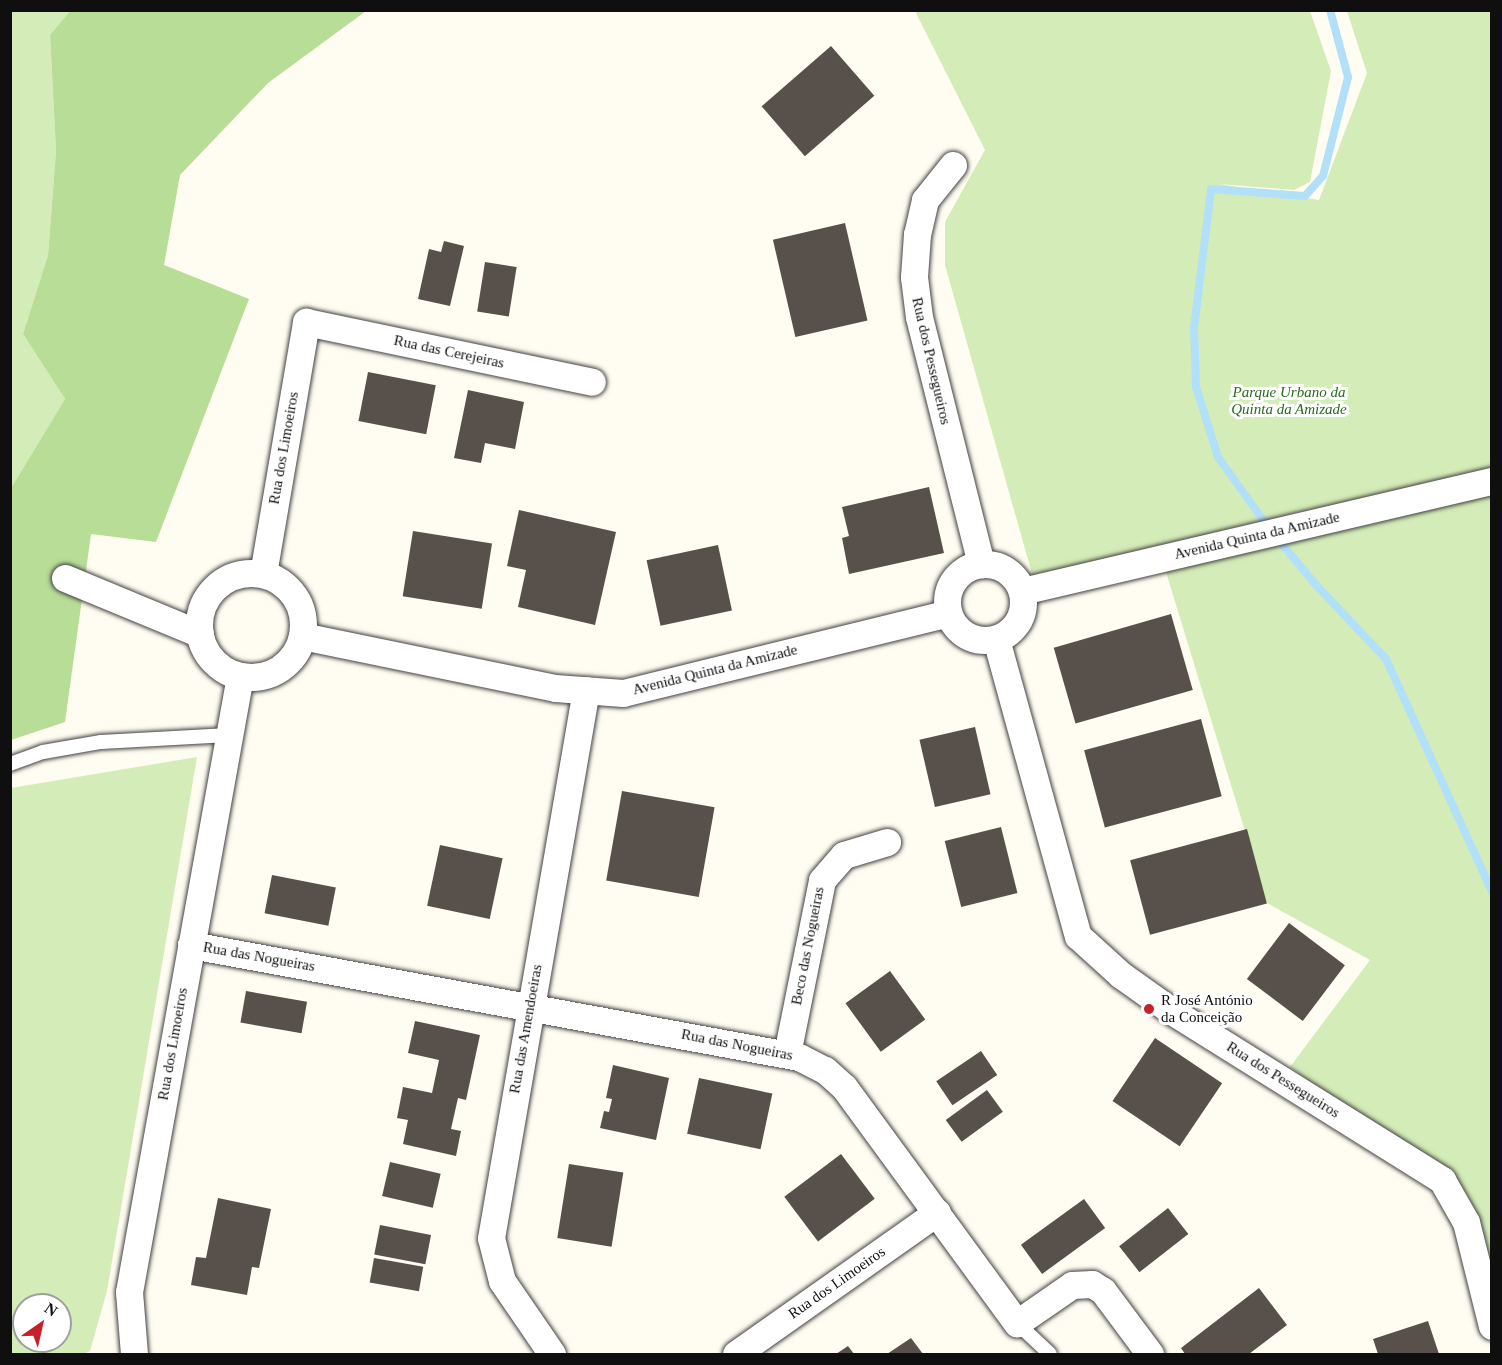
<!DOCTYPE html>
<meta charset="utf-8">
<style>
body{margin:0}
#map{position:relative;width:1502px;height:1365px;overflow:hidden;background:#fffcf1;font-family:"Times New Roman",serif}
div>[style]{position:absolute}
.green>*{inset:0;background:#d4ecb8}
.forest>*{inset:0;background:#b7dd97}
.stream>*{height:8px;margin:-4px;padding:0 4px;transform-origin:4px;border-radius:4px;background:#b3e0f9}
.building>*{inset:0;background:#58504b;transform-origin:0 0}
.roads{filter:drop-shadow(0 0 2px #424242) drop-shadow(0 0 2px #424242)}
.lane>*{height:14px;margin:-7px;padding:0 7px;transform-origin:7px;border-radius:7px;background:#fff}
.street>*{height:27px;margin:-13.5px;padding:0 13.5px;transform-origin:13.5px;border-radius:13.5px;background:#fff}
.street>.ring{margin:-13.5px;padding:0;box-sizing:content-box;background:none;border:27px solid #fff;border-radius:50%}
.dots>*{width:16px;height:16px;translate:-50% -50%;box-sizing:border-box;border:3px solid #fff;border-radius:50%}
span{translate:-50% -50%;white-space:nowrap;text-align:center;line-height:1.15;-webkit-text-stroke:6px #fff;paint-order:stroke}
.street-label{font-size:15px;color:#0f0f0f}
.park-label{font-size:15px;color:#2d6a1b;font-style:italic}
.poi-label{font-size:15px;color:#0f0f0f}
.left{translate:0 -50%;text-align:left}
.frame{position:absolute;inset:0;border:12px solid #0f0f0f;pointer-events:none}
.north{position:absolute;left:12px;top:1293px;width:60px;height:60px;box-sizing:border-box;background:#fff;border:2px solid #9f9f9f;border-radius:50%;rotate:34deg;font-size:16px;font-weight:700;line-height:24px;text-align:center;color:#0f0f0f}
.north::after{content:'';display:block;margin:auto;width:21px;height:27px;background:#c6202a;clip-path:polygon(50% 0,100% 100%,50% 72%,0 100%)}
</style>
<div id="map">
<div class="green">
<i style="clip-path:polygon(11px 11px,70px 11px,50px 35px,56px 151px,48px 255px,23px 334px,65px 399px,11px 488px)"></i>
<i style="clip-path:polygon(915px 11px,1310px 11px,1331px 71px,1310px 182px,1294px 190px,1219px 184px,1319px 200px,1367px 73px,1347px 11px,1491px 11px,1491px 1326px,1442px 1180px,1290px 1067px,1370px 960px,1267px 903px,1162px 559px,1036px 588px,945px 265px,945px 222px,985px 150px)"></i>
<i style="clip-path:polygon(evenodd,197px 757px,107px 1291px,90px 1351px,83px 1354px,11px 1354px,11px 788px,197px 757px,24px 1305px,60px 1305px,60px 1341px,24px 1341px,24px 1305px)"></i>
</div>
<div class="forest">
<i style="clip-path:polygon(70px 11px,366px 11px,268px 83px,180px 175px,164px 265px,249px 299px,156px 542px,91px 534px,65px 722px,11px 740px,11px 488px,65px 399px,23px 334px,48px 255px,56px 151px,50px 35px)"></i>
</div>
<div class="stream">
<i style="left:1268px;top:527px;width:86px;rotate:-125.5deg"></i>
<i style="left:1218px;top:457px;width:73px;rotate:-107.4deg"></i>
<i style="left:1196px;top:387px;width:59px;rotate:-91.9deg"></i>
<i style="left:1194px;top:328px;width:140px;rotate:-83deg"></i>
<i style="left:1211px;top:189px;width:94px;rotate:4.3deg"></i>
<i style="left:1305px;top:196px;width:27px;rotate:-48deg"></i>
<i style="left:1323px;top:176px;width:102px;rotate:-75.8deg"></i>
<i style="left:1348px;top:77px;width:69px;rotate:-105deg"></i>
<i style="left:1276px;top:537px;width:62px;rotate:50.2deg"></i>
<i style="left:1316px;top:585px;width:102px;rotate:46.6deg"></i>
<i style="left:1386px;top:659px;width:256px;rotate:65.5deg"></i>
</div>
<div class="building">
<i style="left:831px;top:46px;width:66px;height:92px;rotate:49deg"></i>
<i style="left:845px;top:223px;width:100px;height:74px;rotate:77deg"></i>
<i style="clip-path:polygon(444px 241px,464px 246px,450px 306px,418px 299px,429px 249px,441px 252px)"></i>
<i style="left:485px;top:262px;width:32px;height:50px;rotate:9deg"></i>
<i style="left:368px;top:372px;width:69px;height:50px;rotate:11deg"></i>
<i style="clip-path:polygon(468px 390px,524px 402px,515px 449px,485px 443px,481px 463px,454px 458px)"></i>
<i style="clip-path:polygon(929px 487px,944px 553px,849px 574px,842px 538px,849px 536px,842px 507px)"></i>
<i style="clip-path:polygon(519px 510px,616px 532px,595px 625px,518px 607px,526px 570px,507px 566px)"></i>
<i style="left:413px;top:531px;width:80px;height:66px;rotate:9deg"></i>
<i style="left:718px;top:545px;width:67px;height:73px;rotate:78deg"></i>
<i style="left:1171px;top:614px;width:79px;height:122px;rotate:74deg"></i>
<i style="left:1201px;top:719px;width:80px;height:121px;rotate:75deg"></i>
<i style="left:975px;top:727px;width:69px;height:57px;rotate:77deg"></i>
<i style="left:622px;top:791px;width:94px;height:91px;rotate:10deg"></i>
<i style="left:1001px;top:827px;width:68px;height:58px;rotate:76deg"></i>
<i style="left:1247px;top:829px;width:77px;height:121px;rotate:75deg"></i>
<i style="left:440px;top:845px;width:64px;height:62px;rotate:12deg"></i>
<i style="left:272px;top:875px;width:65px;height:39px;rotate:11deg"></i>
<i style="left:1289px;top:923px;width:70px;height:70px;rotate:37deg"></i>
<i style="left:890px;top:971px;width:60px;height:55px;rotate:54deg"></i>
<i style="left:246px;top:991px;width:62px;height:32px;rotate:10deg"></i>
<i style="clip-path:polygon(415px 1021px,480px 1035px,466px 1100px,458px 1098px,451px 1129px,461px 1131px,456px 1156px,403px 1144px,408px 1120px,397px 1118px,403px 1087px,432px 1093px,439px 1060px,408px 1053px)"></i>
<i style="left:1155px;top:1038px;width:81px;height:76px;rotate:34deg"></i>
<i style="left:981px;top:1051px;width:29px;height:54px;rotate:56deg"></i>
<i style="clip-path:polygon(613px 1065px,669px 1078px,656px 1140px,600px 1128px,604px 1111px,609px 1112px,612px 1099px,606px 1098px)"></i>
<i style="left:699px;top:1078px;width:75px;height:57px;rotate:12deg"></i>
<i style="left:987px;top:1090px;width:27px;height:51px;rotate:54deg"></i>
<i style="left:841px;top:1154px;width:56px;height:71px;rotate:53deg"></i>
<i style="left:390px;top:1162px;width:52px;height:35px;rotate:13deg"></i>
<i style="left:569px;top:1164px;width:55px;height:75px;rotate:9deg"></i>
<i style="clip-path:polygon(218px 1198px,271px 1209px,259px 1268px,252px 1267px,247px 1295px,191px 1285px,196px 1257px,206px 1258px)"></i>
<i style="left:1084px;top:1199px;width:36px;height:78px;rotate:54deg"></i>
<i style="left:1168px;top:1208px;width:33px;height:62px;rotate:52deg"></i>
<i style="left:380px;top:1225px;width:52px;height:30px;rotate:11deg"></i>
<i style="left:374px;top:1258px;width:50px;height:25px;rotate:10deg"></i>
<i style="clip-path:polygon(1259px 1288px,1287px 1325px,1249px 1354px,1185px 1354px,1181px 1348px)"></i>
<i style="clip-path:polygon(1428px 1321px,1439px 1354px,1378px 1354px,1373px 1339px)"></i>
<i style="clip-path:polygon(911px 1338px,923px 1354px,887px 1354px)"></i>
<i style="clip-path:polygon(848px 1346px,854px 1354px,836px 1354px)"></i>
</div>
<div class="roads">
<div class="lane">
<i style="left:10px;top:764px;width:35px;rotate:-20deg"></i>
<i style="left:43px;top:752px;width:59px;rotate:-9.8deg"></i>
<i style="left:101px;top:742px;width:128px;rotate:-3.1deg"></i>
<i style="left:1017px;top:1323px;width:45px;rotate:43.2deg"></i>
</div>
<div class="street">
<i style="left:953px;top:165px;width:45px;rotate:128.7deg"></i>
<i style="left:925px;top:200px;width:35px;rotate:103deg"></i>
<i style="left:917px;top:234px;width:43px;rotate:94deg"></i>
<i style="left:914px;top:277px;width:40px;rotate:82.9deg"></i>
<i style="left:919px;top:317px;width:255px;rotate:75.9deg"></i>
<i class="ring" style="left:947px;top:564px;width:49px;height:49px"></i>
<i class="ring" style="left:199px;top:573px;width:77px;height:77px"></i>
<i style="left:263px;top:574px;width:256px;rotate:-80.3deg"></i>
<i style="left:306px;top:322px;width:292px;rotate:11.8deg"></i>
<i style="left:65px;top:578px;width:146px;rotate:22.5deg"></i>
<i style="left:1022px;top:591px;width:483px;rotate:-13.2deg"></i>
<i style="left:302px;top:636px;width:258px;rotate:11.6deg"></i>
<i style="left:555px;top:688px;width:68px;rotate:4.2deg"></i>
<i style="left:623px;top:693px;width:335px;rotate:-13.8deg"></i>
<i style="left:996px;top:639px;width:308px;rotate:74.6deg"></i>
<i style="left:1078px;top:936px;width:58px;rotate:42.2deg"></i>
<i style="left:1121px;top:975px;width:60px;rotate:35.5deg"></i>
<i style="left:1170px;top:1010px;width:321px;rotate:32deg"></i>
<i style="left:1442px;top:1180px;width:48px;rotate:60.3deg"></i>
<i style="left:1466px;top:1222px;width:107px;rotate:76deg"></i>
<i style="left:191px;top:945px;width:618px;rotate:10.44deg"></i>
<i style="left:799px;top:1057px;width:29px;rotate:27deg"></i>
<i style="left:825px;top:1070px;width:25px;rotate:42deg"></i>
<i style="left:844px;top:1087px;width:293px;rotate:53.8deg"></i>
<i style="left:1017px;top:1323px;width:67px;rotate:-34.6deg"></i>
<i style="left:1072px;top:1285px;width:20px;rotate:-3deg"></i>
<i style="left:1092px;top:1284px;width:13px;rotate:32deg"></i>
<i style="left:1103px;top:1291px;width:79px;rotate:53.3deg"></i>
<i style="left:787px;top:1054px;width:177px;rotate:-78.6deg"></i>
<i style="left:822px;top:880px;width:33px;rotate:-49deg"></i>
<i style="left:844px;top:855px;width:45px;rotate:-16.8deg"></i>
<i style="left:134px;top:1354px;width:62px;rotate:-94.6deg"></i>
<i style="left:129px;top:1292px;width:626px;rotate:-79.79deg"></i>
<i style="left:552px;top:1354px;width:88px;rotate:-124.4deg"></i>
<i style="left:502px;top:1281px;width:44px;rotate:-104.3deg"></i>
<i style="left:491px;top:1238px;width:556px;rotate:-80.17deg"></i>
<i style="left:736px;top:1354px;width:246px;rotate:-35.2deg"></i>
</div>
</div>
<div class="dots">
<i style="left:1149px;top:1009px;background:#c6202a"></i>
</div>
<div class="street-label">
<span style="left:449px;top:352px;rotate:12deg">Rua das Cerejeiras</span>
<span style="left:931px;top:361px;rotate:77deg">Rua dos Pessegueiros</span>
<span style="left:284px;top:448px;rotate:-80deg">Rua dos Limoeiros</span>
<span style="left:1257px;top:536px;rotate:-13deg">Avenida Quinta da Amizade</span>
<span style="left:715px;top:670px;rotate:-14deg">Avenida Quinta da Amizade</span>
<span style="left:808px;top:946px;rotate:-79deg">Beco das Nogueiras</span>
<span style="left:259px;top:957px;rotate:10deg">Rua das Nogueiras</span>
<span style="left:526px;top:1029px;rotate:-80deg">Rua das Amendoeiras</span>
<span style="left:173px;top:1044px;rotate:-80deg">Rua dos Limoeiros</span>
<span style="left:737px;top:1045px;rotate:11deg">Rua das Nogueiras</span>
<span style="left:1283px;top:1080px;rotate:32deg">Rua dos Pessegueiros</span>
<span style="left:837px;top:1283px;rotate:-35deg">Rua dos Limoeiros</span>
</div>
<div class="park-label">
<span style="left:1289px;top:401px">Parque Urbano da<br>Quinta da Amizade</span>
</div>
<div class="poi-label">
<span class="left" style="left:1161px;top:1009px">R José António<br>da Conceição</span>
</div>
<div class="frame"></div>
<div class="north">N</div>
</div>
